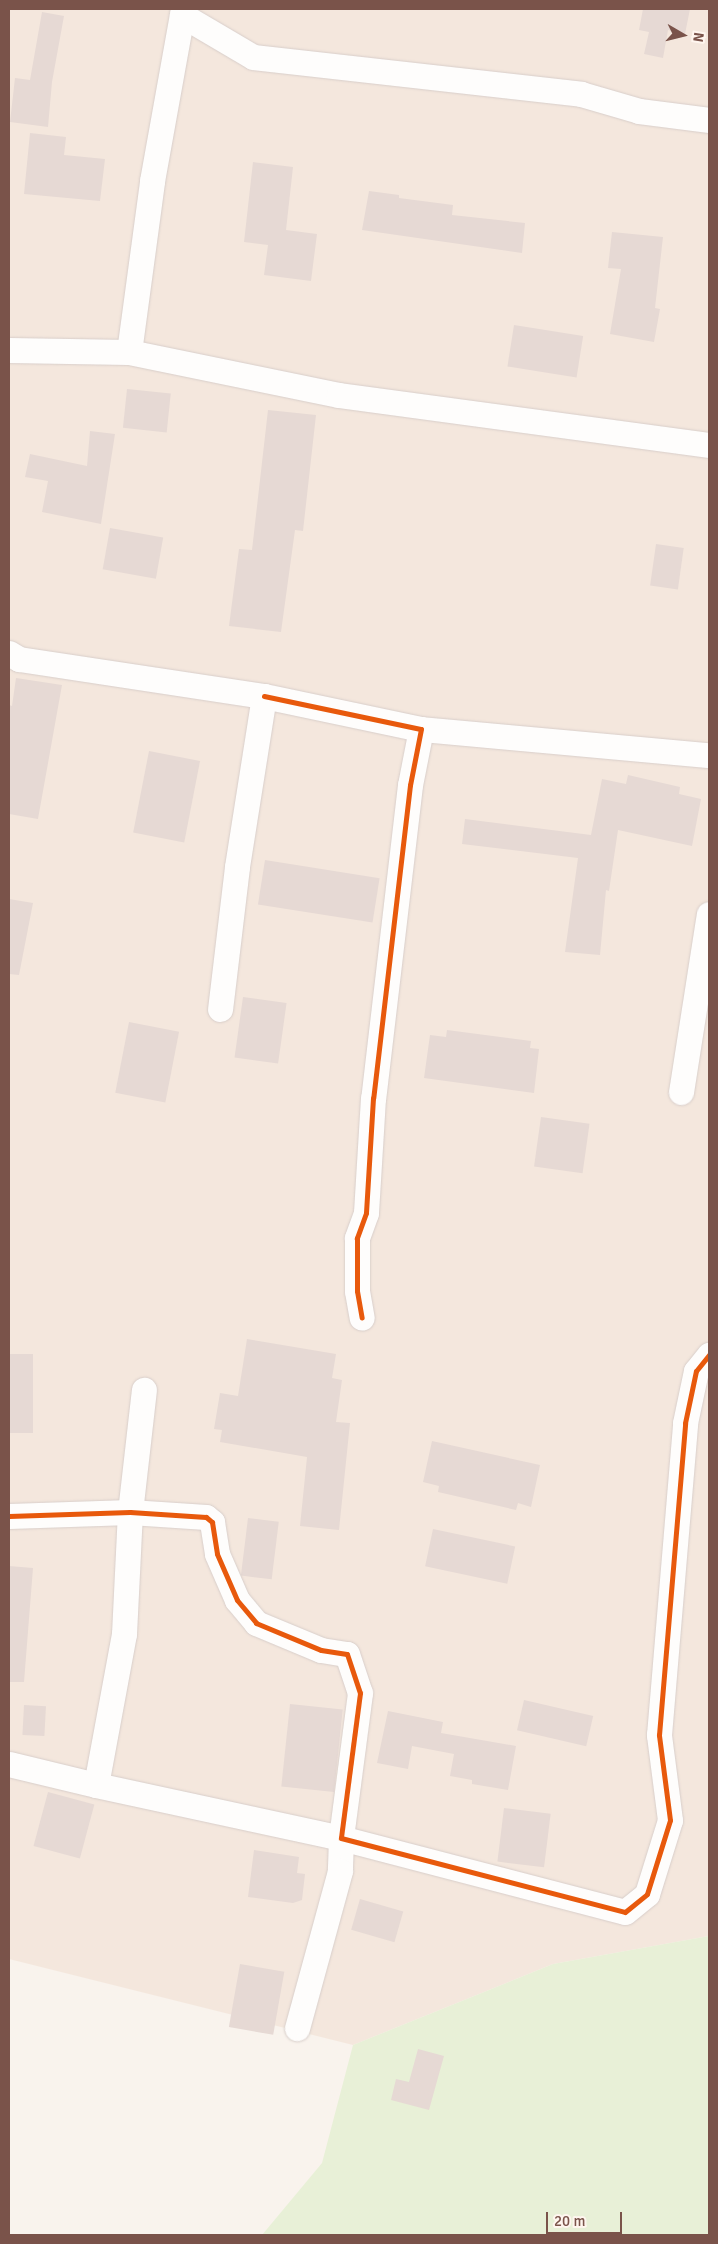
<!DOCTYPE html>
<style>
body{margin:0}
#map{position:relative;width:718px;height:2244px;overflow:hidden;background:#f9f3ed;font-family:Signika,sans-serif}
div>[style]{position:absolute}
.residential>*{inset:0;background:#f4e7dd}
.green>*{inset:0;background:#e8f0d7}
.building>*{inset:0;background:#e6d9d4;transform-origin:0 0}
.roads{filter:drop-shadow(0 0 1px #d8ceca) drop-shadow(0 0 1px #d8ceca)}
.minor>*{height:25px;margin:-12.5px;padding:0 12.5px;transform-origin:12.5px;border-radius:12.5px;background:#fefdfc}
.cycleway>*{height:5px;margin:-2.5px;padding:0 2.5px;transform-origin:2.5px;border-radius:2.5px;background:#e8590c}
span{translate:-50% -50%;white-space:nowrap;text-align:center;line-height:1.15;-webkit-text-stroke:5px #fff6ef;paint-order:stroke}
.frame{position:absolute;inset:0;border:10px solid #7a534a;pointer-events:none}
.north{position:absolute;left:658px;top:10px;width:50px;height:50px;-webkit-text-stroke:4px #fff6ef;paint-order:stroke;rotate:98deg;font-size:14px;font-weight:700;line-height:20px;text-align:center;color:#7a534a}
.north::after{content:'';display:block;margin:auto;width:18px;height:22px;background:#7a534a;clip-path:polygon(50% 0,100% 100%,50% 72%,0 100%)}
.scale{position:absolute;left:546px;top:2212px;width:76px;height:22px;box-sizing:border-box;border:2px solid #7a534a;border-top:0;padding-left:6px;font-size:15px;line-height:18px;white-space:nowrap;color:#7a534a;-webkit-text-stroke:4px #fff6ef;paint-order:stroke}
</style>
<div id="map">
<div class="residential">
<i style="clip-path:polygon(9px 9px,709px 9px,709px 1936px,553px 1964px,353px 2045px,9px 1959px)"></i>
</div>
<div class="green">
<i style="clip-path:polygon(709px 1936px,709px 2235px,262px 2235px,322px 2163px,353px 2045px,553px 1964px)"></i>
</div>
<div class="building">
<i style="clip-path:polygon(643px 9px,690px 9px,685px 34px,668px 30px,663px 58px,644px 54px,649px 32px,639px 30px)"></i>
<i style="clip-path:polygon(42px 12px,64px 16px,52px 82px,48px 127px,10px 122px,15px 78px,30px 80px)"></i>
<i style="clip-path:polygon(30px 133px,66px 137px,64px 155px,105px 159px,100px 201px,24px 194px)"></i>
<i style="clip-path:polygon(253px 162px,293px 167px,286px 230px,317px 234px,311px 281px,264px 275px,268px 245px,244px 242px)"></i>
<i style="clip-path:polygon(369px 191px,399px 195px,399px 198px,453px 205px,452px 215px,525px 223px,522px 253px,362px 230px)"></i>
<i style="clip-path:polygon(612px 232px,663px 237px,655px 308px,660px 309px,654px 342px,610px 334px,621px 269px,608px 268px)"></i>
<i style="left:514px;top:325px;width:70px;height:42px;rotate:9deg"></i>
<i style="left:127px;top:389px;width:44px;height:39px;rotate:6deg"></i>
<i style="clip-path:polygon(268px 410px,316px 415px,303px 531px,295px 530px,281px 632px,229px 626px,239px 549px,252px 550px)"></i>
<i style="clip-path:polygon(90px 431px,115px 434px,101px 524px,42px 512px,48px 481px,25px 477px,30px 454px,87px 466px)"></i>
<i style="left:110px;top:528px;width:54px;height:42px;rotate:10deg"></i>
<i style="left:656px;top:544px;width:28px;height:42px;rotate:8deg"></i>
<i style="clip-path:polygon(16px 678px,62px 685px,38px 819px,9px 814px,9px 705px,12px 706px)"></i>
<i style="left:149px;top:751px;width:52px;height:83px;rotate:11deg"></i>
<i style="clip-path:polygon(628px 775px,680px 787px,679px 794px,701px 799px,692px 846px,618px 830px,609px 891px,606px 890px,600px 955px,565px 952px,578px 858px,462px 844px,465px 819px,591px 835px,602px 779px,626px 784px)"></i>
<i style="left:265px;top:860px;width:116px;height:45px;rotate:9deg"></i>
<i style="clip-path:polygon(9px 899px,33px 903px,19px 975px,9px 974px)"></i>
<i style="left:243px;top:997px;width:44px;height:61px;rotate:8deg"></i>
<i style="left:129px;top:1022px;width:51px;height:72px;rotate:11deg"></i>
<i style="clip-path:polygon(447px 1030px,531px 1041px,530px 1048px,539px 1049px,534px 1093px,424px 1078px,430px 1035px,446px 1037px)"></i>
<i style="left:541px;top:1117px;width:49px;height:50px;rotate:8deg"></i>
<i style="clip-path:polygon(247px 1339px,336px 1354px,332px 1378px,342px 1380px,336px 1422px,350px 1423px,339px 1530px,300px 1526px,307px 1457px,220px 1442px,222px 1430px,214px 1429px,220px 1393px,238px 1396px)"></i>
<i style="left:9px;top:1354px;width:24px;height:79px"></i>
<i style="clip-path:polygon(432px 1441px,540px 1465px,531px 1507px,518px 1503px,516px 1510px,438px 1492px,439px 1486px,423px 1482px)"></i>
<i style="left:248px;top:1518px;width:31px;height:58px;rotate:7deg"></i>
<i style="left:433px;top:1529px;width:84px;height:38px;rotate:12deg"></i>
<i style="clip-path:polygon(9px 1566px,33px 1568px,24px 1682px,9px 1682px)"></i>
<i style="left:524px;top:1700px;width:71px;height:31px;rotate:13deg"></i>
<i style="left:290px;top:1704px;width:53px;height:83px;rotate:6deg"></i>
<i style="left:24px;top:1705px;width:22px;height:30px;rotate:3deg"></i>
<i style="clip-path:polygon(388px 1711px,443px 1722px,441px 1733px,516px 1746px,508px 1790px,472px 1784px,472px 1780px,450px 1776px,454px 1754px,412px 1746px,408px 1769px,377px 1763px)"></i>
<i style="left:48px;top:1792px;width:48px;height:56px;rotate:15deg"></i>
<i style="left:504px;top:1808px;width:47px;height:54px;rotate:7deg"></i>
<i style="clip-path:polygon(254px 1850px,299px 1857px,297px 1873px,305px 1874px,302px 1900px,293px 1903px,248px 1897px)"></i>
<i style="left:360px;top:1899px;width:45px;height:32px;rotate:16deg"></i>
<i style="left:240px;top:1964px;width:45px;height:64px;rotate:10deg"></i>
<i style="clip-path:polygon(418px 2049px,444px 2056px,429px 2110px,391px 2100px,396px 2079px,409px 2082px)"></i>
</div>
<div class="roads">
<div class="minor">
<i style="left:182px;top:15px;width:82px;rotate:30.6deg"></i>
<i style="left:253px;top:57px;width:330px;rotate:6.4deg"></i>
<i style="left:581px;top:94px;width:60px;rotate:16.3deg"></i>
<i style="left:639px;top:111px;width:71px;rotate:7.3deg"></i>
<i style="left:9px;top:350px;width:120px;rotate:1deg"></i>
<i style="left:129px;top:352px;width:214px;rotate:11.6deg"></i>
<i style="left:339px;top:395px;width:373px;rotate:7.7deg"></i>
<i style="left:129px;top:352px;width:173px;rotate:-82.3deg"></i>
<i style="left:152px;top:181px;width:175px;rotate:-79.8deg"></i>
<i style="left:9px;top:653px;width:12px;rotate:31deg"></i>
<i style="left:19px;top:659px;width:248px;rotate:8.6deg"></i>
<i style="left:264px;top:696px;width:173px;rotate:99deg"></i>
<i style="left:237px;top:867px;width:143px;rotate:96.8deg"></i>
<i style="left:264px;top:696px;width:160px;rotate:11.9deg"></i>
<i style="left:421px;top:729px;width:57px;rotate:101.1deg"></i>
<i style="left:410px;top:785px;width:315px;rotate:96.7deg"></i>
<i style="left:373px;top:1098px;width:115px;rotate:93.5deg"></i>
<i style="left:366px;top:1213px;width:27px;rotate:110deg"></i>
<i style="left:357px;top:1238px;width:53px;rotate:90deg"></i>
<i style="left:357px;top:1291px;width:27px;rotate:80deg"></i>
<i style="left:421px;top:729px;width:289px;rotate:5.2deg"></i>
<i style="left:681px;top:1092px;width:180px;rotate:-81.1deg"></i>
<i style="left:9px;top:1516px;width:121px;rotate:-1.9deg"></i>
<i style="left:130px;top:1512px;width:76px;rotate:3.8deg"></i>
<i style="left:206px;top:1517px;width:8px;rotate:40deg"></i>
<i style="left:212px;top:1522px;width:32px;rotate:81deg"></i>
<i style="left:217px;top:1554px;width:50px;rotate:66.5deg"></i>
<i style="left:237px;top:1600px;width:30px;rotate:50deg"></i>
<i style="left:256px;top:1623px;width:70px;rotate:22.6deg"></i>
<i style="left:321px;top:1650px;width:26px;rotate:9deg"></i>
<i style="left:347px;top:1654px;width:41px;rotate:71.6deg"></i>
<i style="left:360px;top:1693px;width:146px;rotate:97.5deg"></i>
<i style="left:341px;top:1838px;width:293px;rotate:14.6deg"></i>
<i style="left:625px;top:1912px;width:28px;rotate:-39deg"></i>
<i style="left:647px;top:1894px;width:77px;rotate:-72.7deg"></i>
<i style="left:670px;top:1820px;width:86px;rotate:-97.4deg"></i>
<i style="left:659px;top:1735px;width:313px;rotate:-85.2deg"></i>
<i style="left:685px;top:1423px;width:53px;rotate:-78.1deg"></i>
<i style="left:696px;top:1371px;width:21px;rotate:-51deg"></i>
<i style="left:9px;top:1764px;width:89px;rotate:13.6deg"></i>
<i style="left:96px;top:1785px;width:154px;rotate:-79.5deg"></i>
<i style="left:124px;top:1634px;width:122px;rotate:-87.2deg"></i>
<i style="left:130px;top:1512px;width:123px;rotate:-83.5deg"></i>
<i style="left:96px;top:1785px;width:251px;rotate:12.2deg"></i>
<i style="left:341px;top:1838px;width:33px;rotate:92deg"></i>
<i style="left:340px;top:1871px;width:163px;rotate:105.3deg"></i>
</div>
</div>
<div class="cycleway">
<i style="left:264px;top:696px;width:160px;rotate:11.9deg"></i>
<i style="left:421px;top:729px;width:57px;rotate:101.1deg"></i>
<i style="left:410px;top:785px;width:315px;rotate:96.7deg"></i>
<i style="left:373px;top:1098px;width:115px;rotate:93.5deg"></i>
<i style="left:366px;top:1213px;width:27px;rotate:110deg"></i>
<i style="left:357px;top:1238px;width:53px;rotate:90deg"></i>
<i style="left:357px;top:1291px;width:27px;rotate:80deg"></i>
<i style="left:9px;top:1516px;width:121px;rotate:-1.9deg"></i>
<i style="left:130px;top:1512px;width:76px;rotate:3.8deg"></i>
<i style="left:206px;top:1517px;width:8px;rotate:40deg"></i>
<i style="left:212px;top:1522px;width:32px;rotate:81deg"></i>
<i style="left:217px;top:1554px;width:50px;rotate:66.5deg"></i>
<i style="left:237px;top:1600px;width:30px;rotate:50deg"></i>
<i style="left:256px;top:1623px;width:70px;rotate:22.6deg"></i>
<i style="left:321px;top:1650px;width:26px;rotate:9deg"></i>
<i style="left:347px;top:1654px;width:41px;rotate:71.6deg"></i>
<i style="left:360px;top:1693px;width:146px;rotate:97.5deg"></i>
<i style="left:341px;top:1838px;width:293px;rotate:14.6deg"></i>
<i style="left:625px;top:1912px;width:28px;rotate:-39deg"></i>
<i style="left:647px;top:1894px;width:77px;rotate:-72.7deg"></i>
<i style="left:670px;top:1820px;width:86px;rotate:-97.4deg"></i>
<i style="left:659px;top:1735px;width:313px;rotate:-85.2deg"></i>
<i style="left:685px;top:1423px;width:53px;rotate:-78.1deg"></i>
<i style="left:696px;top:1371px;width:21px;rotate:-51deg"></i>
</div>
<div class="frame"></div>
<div class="north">N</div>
<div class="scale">20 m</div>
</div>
